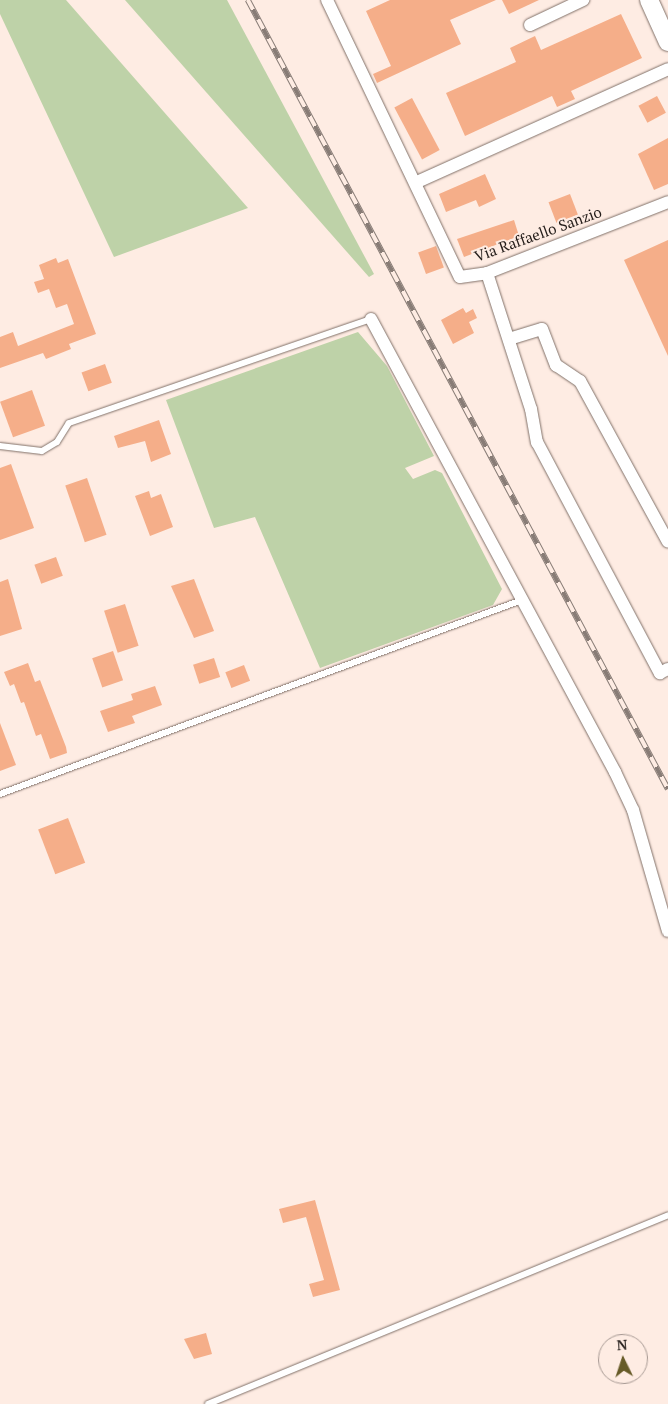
<!DOCTYPE html>
<style>
body{margin:0}
#map{position:relative;width:668px;height:1404px;overflow:hidden;background:#feece3;font-family:"PT Serif",serif}
div>[style]{position:absolute}
.green>*{inset:0;background:#bed2a8}
.building>*{inset:0;background:#f5ae89;transform-origin:0 0}
.roads{filter:drop-shadow(0 0 1px #817169) drop-shadow(0 0 1px #817169)}
.lane>*{height:6px;margin:-3px;padding:0 3px;transform-origin:3px;border-radius:3px;background:#fff}
.street>*{height:12px;margin:-6px;padding:0 6px;transform-origin:6px;border-radius:6px;background:#fff}
.secondary>*{height:18px;margin:-9px;padding:0 9px;transform-origin:9px;border-radius:9px;background:#fff}
.rail>*{height:5.5px;margin-top:-2.75px;transform-origin:0;background:repeating-linear-gradient(90deg,#feece3 0 11px,#887c76 0 22px);box-sizing:border-box;border-block:1px solid #887c76}
span{translate:-50% -50%;white-space:nowrap;text-align:center;line-height:1.15;-webkit-text-stroke:4px #feece3;paint-order:stroke}
.street-label{font-size:15px;color:#241d1a}
.north{position:absolute;left:598px;top:1334px;width:50px;height:50px;box-sizing:border-box;background:#feece3;border:1px solid #a79993;border-radius:50%;rotate:356deg;font-size:14px;font-weight:700;line-height:20px;text-align:center;color:#241d1a}
.north::after{content:'';display:block;margin:auto;width:18px;height:22px;background:#675b28;clip-path:polygon(50% 0,100% 100%,50% 72%,0 100%)}
</style>
<div id="map">
<div class="green">
<i style="clip-path:polygon(0 0,66px 0,248px 208px,114px 257px,0 14px)"></i>
<i style="clip-path:polygon(125px 0,227px 0,374px 274px,369px 277px)"></i>
<i style="clip-path:polygon(358px 332px,387px 366px,434px 456px,405px 468px,413px 479px,435px 470px,442px 473px,502px 589px,493px 605px,320px 668px,255px 517px,214px 528px,166px 400px)"></i>
</div>
<div class="building">
<i style="clip-path:polygon(390px 0,496px 0,450px 20px,461px 44px,377px 83px,373px 74px,391px 66px,366px 11px)"></i>
<i style="clip-path:polygon(502px 0,539px 0,509px 14px)"></i>
<i style="clip-path:polygon(621px 14px,642px 58px,571px 91px,575px 99px,557px 107px,552px 96px,465px 136px,446px 93px,516px 62px,510px 48px,535px 36px,541px 50px)"></i>
<i style="left:657px;top:96px;width:19px;height:21px;rotate:62deg"></i>
<i style="left:412px;top:98px;width:59px;height:20px;rotate:62deg"></i>
<i style="clip-path:polygon(668px 138px,668px 184px,654px 190px,638px 154px)"></i>
<i style="clip-path:polygon(485px 174px,496px 199px,479px 207px,476px 200px,446px 212px,439px 194px)"></i>
<i style="left:570px;top:194px;width:22px;height:23px;rotate:69deg"></i>
<i style="clip-path:polygon(514px 220px,519px 236px,464px 257px,457px 239px)"></i>
<i style="clip-path:polygon(668px 240px,668px 356px,624px 260px)"></i>
<i style="left:436px;top:246px;width:23px;height:19px;rotate:70deg"></i>
<i style="clip-path:polygon(56px 258px,58px 263px,68px 259px,96px 334px,69px 344px,71px 349px,46px 359px,43px 353px,0 368px,0 337px,13px 332px,18px 346px,74px 324px,67px 304px,56px 308px,49px 289px,38px 293px,34px 282px,44px 279px,39px 265px)"></i>
<i style="clip-path:polygon(463px 308px,466px 313px,473px 309px,477px 318px,469px 322px,474px 333px,453px 344px,441px 320px)"></i>
<i style="left:105px;top:364px;width:20px;height:25px;rotate:70deg"></i>
<i style="left:32px;top:390px;width:38px;height:34px;rotate:70deg"></i>
<i style="clip-path:polygon(159px 420px,171px 454px,151px 462px,145px 441px,118px 448px,114px 436px)"></i>
<i style="clip-path:polygon(11px 464px,34px 528px,0 540px,0 468px)"></i>
<i style="left:87px;top:478px;width:60px;height:23px;rotate:71deg"></i>
<i style="clip-path:polygon(149px 491px,151px 498px,161px 494px,173px 527px,150px 536px,135px 496px)"></i>
<i style="left:56px;top:557px;width:20px;height:23px;rotate:70deg"></i>
<i style="clip-path:polygon(8px 579px,22px 629px,0 636px,0 582px)"></i>
<i style="clip-path:polygon(194px 579px,214px 631px,194px 638px,171px 586px)"></i>
<i style="left:125px;top:604px;width:44px;height:22px;rotate:72deg"></i>
<i style="left:113px;top:651px;width:31px;height:22px;rotate:71deg"></i>
<i style="left:214px;top:658px;width:20px;height:22px;rotate:72deg"></i>
<i style="clip-path:polygon(28px 663px,35px 682px,40px 680px,66px 747px,67px 753px,50px 759px,41px 734px,36px 736px,24px 702px,21px 703px,14px 684px,10px 686px,4px 672px)"></i>
<i style="left:244px;top:665px;width:17px;height:20px;rotate:69deg"></i>
<i style="clip-path:polygon(155px 686px,162px 705px,132px 716px,135px 723px,108px 732px,100px 711px,133px 700px,131px 694px)"></i>
<i style="clip-path:polygon(0 723px,16px 765px,0 771px)"></i>
<i style="left:68px;top:818px;width:48px;height:32px;rotate:69deg"></i>
<i style="clip-path:polygon(315px 1200px,340px 1290px,313px 1297px,309px 1284px,324px 1280px,306px 1217px,283px 1223px,279px 1209px)"></i>
<i style="clip-path:polygon(206px 1333px,212px 1354px,194px 1359px,184px 1339px)"></i>
</div>
<div class="roads">
<div class="lane">
<i style="left:0;top:446px;width:42px;rotate:6.8deg"></i>
<i style="left:42px;top:451px;width:17px;rotate:-31deg"></i>
<i style="left:57px;top:442px;width:22px;rotate:-58deg"></i>
<i style="left:69px;top:423px;width:319px;rotate:-19deg"></i>
<i style="left:0;top:794px;width:557px;rotate:-20.39deg"></i>
<i style="left:208px;top:1404px;width:497px;rotate:-22.3deg"></i>
</div>
<div class="street">
<i style="left:327px;top:0;width:307px;rotate:64.4deg"></i>
<i style="left:460px;top:277px;width:27px;rotate:-8deg"></i>
<i style="left:487px;top:273px;width:194px;rotate:-21.4deg"></i>
<i style="left:530px;top:25px;width:59px;rotate:-25.3deg"></i>
<i style="left:417px;top:182px;width:275px;rotate:-24.2deg"></i>
<i style="left:487px;top:273px;width:143px;rotate:72.1deg"></i>
<i style="left:531px;top:409px;width:34px;rotate:80deg"></i>
<i style="left:537px;top:442px;width:262px;rotate:62deg"></i>
<i style="left:660px;top:673px;width:9px;rotate:-27deg"></i>
<i style="left:371px;top:319px;width:515px;rotate:61.69deg"></i>
<i style="left:615px;top:772px;width:42px;rotate:64.7deg"></i>
<i style="left:633px;top:810px;width:126px;rotate:73.9deg"></i>
<i style="left:509px;top:339px;width:34px;rotate:-17deg"></i>
<i style="left:542px;top:329px;width:39px;rotate:69deg"></i>
<i style="left:556px;top:365px;width:29px;rotate:34deg"></i>
<i style="left:580px;top:381px;width:183px;rotate:61.3deg"></i>
</div>
<div class="secondary">
<i style="left:649px;top:0;width:46px;rotate:65.7deg"></i>
</div>
</div>
<div class="rail">
<i style="left:248px;top:0;width:894px;rotate:61.97deg"></i>
</div>
<div class="street-label">
<span style="left:538px;top:234px;rotate:-20deg">Via Raffaello Sanzio</span>
</div>
<div class="north">N</div>
</div>
